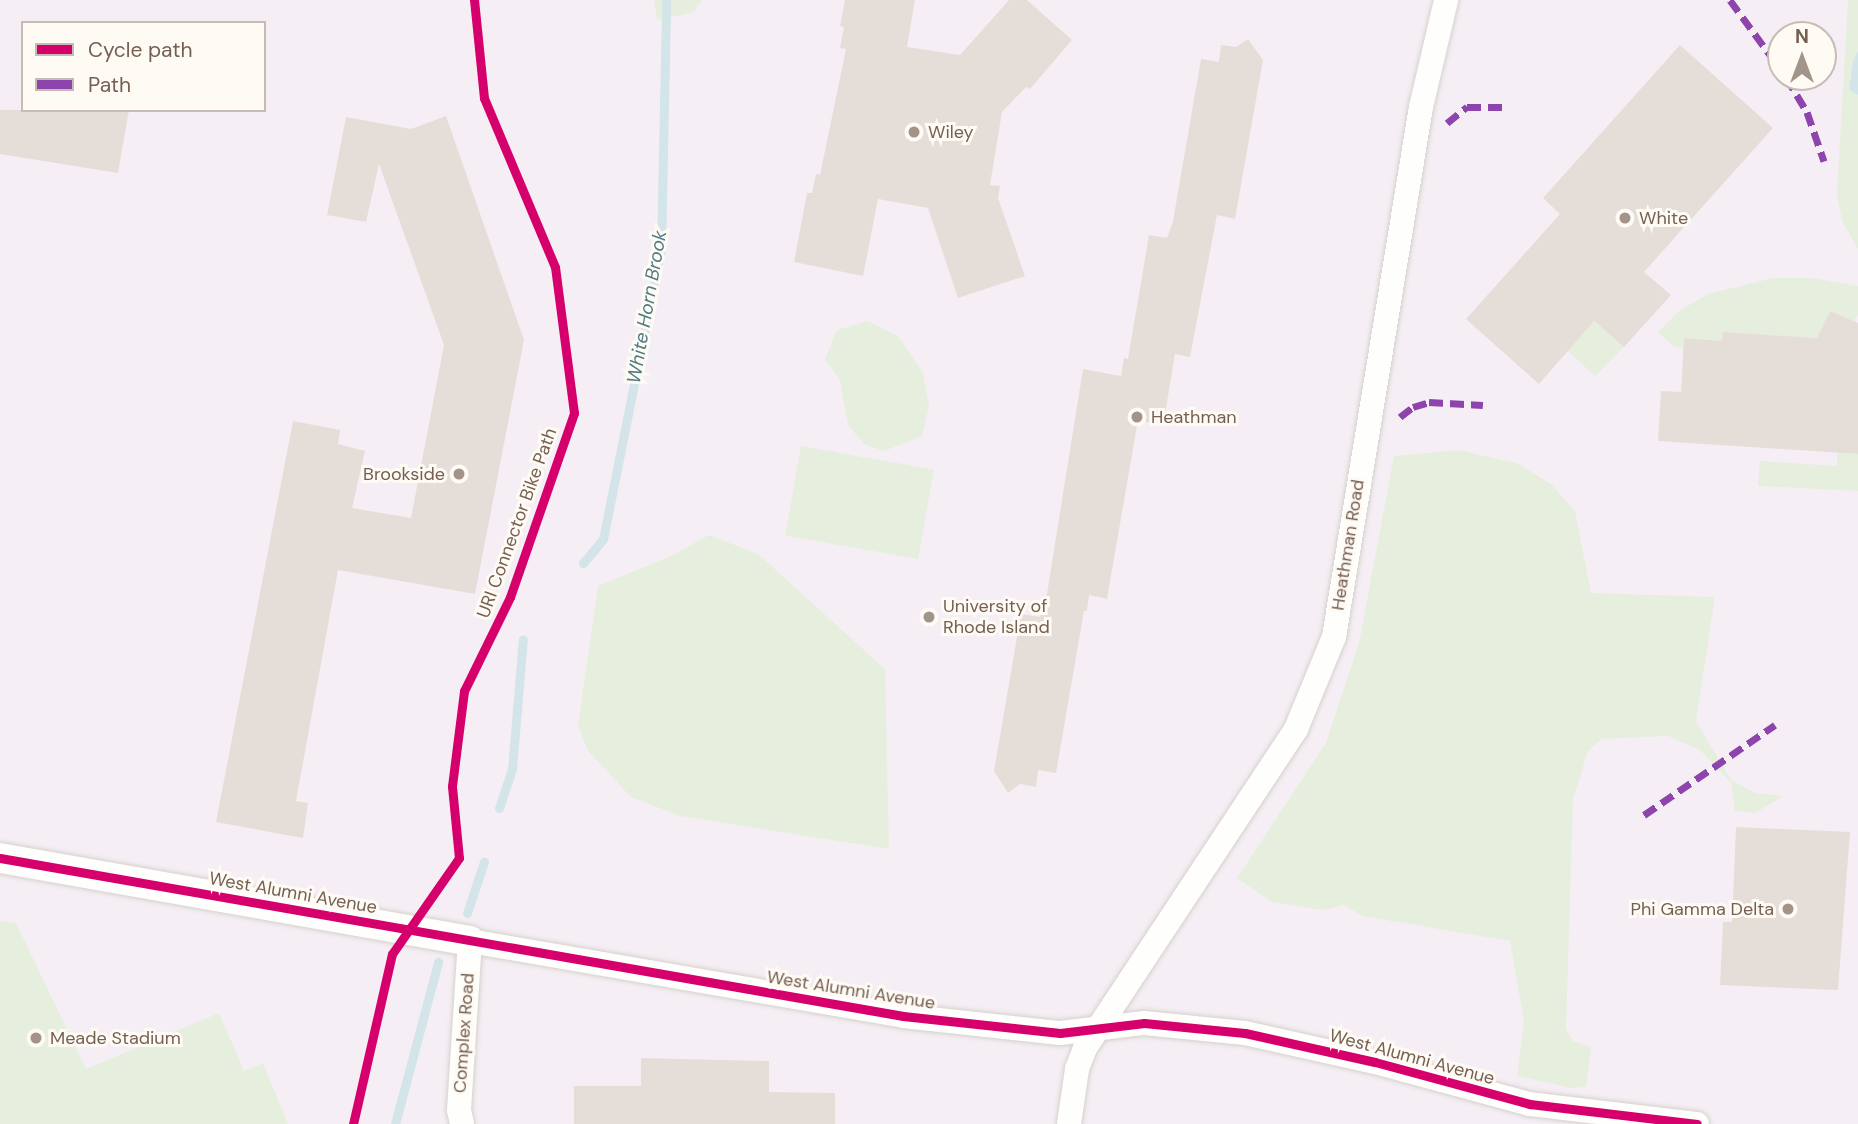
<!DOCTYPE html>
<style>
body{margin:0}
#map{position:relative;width:1858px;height:1124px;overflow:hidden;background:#f8f5f1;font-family:"DM Sans",sans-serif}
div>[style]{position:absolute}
.education>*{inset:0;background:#f5eff5}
.green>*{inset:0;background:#e6eedd;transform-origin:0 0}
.water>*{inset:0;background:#d3e5e8}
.stream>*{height:9px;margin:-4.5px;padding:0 4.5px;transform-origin:4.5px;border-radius:4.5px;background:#d3e5e8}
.building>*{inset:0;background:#e5ded8}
.roads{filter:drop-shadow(0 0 2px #d6d1cc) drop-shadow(0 0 2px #d6d1cc)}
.minor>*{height:24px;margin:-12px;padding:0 12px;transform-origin:12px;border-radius:12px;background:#fefefd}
.tertiary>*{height:30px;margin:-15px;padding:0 15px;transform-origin:15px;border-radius:15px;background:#fefefd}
.quiet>*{height:7px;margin-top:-3.5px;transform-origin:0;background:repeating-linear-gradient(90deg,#8e44ad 0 14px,transparent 0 21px)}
.cycleway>*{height:9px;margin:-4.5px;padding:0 4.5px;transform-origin:4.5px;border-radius:4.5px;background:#d6006c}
.dots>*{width:19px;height:19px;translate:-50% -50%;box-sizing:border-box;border:4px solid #fefaf4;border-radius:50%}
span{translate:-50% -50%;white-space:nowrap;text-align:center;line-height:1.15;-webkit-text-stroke:6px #fefaf4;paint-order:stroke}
.poi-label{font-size:18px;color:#755f52}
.left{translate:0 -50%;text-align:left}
.right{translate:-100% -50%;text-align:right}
.street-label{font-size:18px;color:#755f52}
.water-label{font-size:19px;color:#4d7b85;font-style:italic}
.legend{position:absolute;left:21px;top:21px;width:245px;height:91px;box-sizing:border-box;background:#fefaf4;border:2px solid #c7bcb3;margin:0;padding:9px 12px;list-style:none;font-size:21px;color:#755f52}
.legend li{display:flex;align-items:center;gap:14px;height:35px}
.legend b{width:35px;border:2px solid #c7bcb3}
.north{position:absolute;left:1767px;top:21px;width:70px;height:70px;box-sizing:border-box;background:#fefaf4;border:2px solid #c7bcb3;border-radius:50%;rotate:0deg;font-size:19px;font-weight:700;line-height:28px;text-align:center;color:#755f52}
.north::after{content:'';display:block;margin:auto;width:24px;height:32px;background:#a3948a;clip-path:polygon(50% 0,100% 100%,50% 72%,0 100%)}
</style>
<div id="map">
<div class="education">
<i style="clip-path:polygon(evenodd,0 0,1858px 0,1858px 1124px,0 1124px,0 0,23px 23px,264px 23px,264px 110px,23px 110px,23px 23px,0 0,1781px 35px,1823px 35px,1823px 77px,1781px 77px,1781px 35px)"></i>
</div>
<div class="green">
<i style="clip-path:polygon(654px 0,702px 0,694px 12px,657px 20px)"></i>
<i style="clip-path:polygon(1848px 0,1858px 0,1858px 51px,1853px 61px,1849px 90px,1858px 95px,1858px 249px,1842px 221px,1837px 194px)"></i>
<i style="clip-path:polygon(1773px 278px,1813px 278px,1858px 286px,1858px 315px,1855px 322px,1830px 311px,1817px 338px,1723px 332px,1722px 341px,1684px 338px,1684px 348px,1674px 347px,1658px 332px,1679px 311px,1708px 294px)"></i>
<i style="clip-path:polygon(1556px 289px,1624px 347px,1595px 376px,1568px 351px)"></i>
<i style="clip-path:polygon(867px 321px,898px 336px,923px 373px,929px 406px,922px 436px,884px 451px,864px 444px,848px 425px,840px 380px,825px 359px,837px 330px)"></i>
<i style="left:801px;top:446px;width:135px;height:91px;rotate:10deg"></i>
<i style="clip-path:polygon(1459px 450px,1519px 464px,1552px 485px,1575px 511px,1591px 593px,1715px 597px,1696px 721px,1731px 780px,1755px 793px,1783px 796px,1755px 813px,1735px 811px,1731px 783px,1700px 750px,1668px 736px,1602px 739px,1588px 751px,1573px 799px,1566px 1029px,1573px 1041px,1591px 1047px,1586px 1087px,1571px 1088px,1517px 1076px,1524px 1021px,1510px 941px,1362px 916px,1344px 905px,1323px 910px,1272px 902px,1237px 878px,1326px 743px,1359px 643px,1394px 456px)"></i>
<i style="clip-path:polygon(1837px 453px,1858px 454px,1858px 491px,1758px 486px,1760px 461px,1837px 466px)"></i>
<i style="clip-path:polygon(709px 535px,758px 554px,885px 669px,889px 849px,680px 816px,631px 797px,588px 751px,578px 725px,598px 586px,671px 556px)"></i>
<i style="clip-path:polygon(0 921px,16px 923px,86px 1069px,219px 1013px,244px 1071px,263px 1063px,288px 1124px,0 1124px)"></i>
</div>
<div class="water">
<i style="clip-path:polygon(1858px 51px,1858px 95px,1849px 90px,1853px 61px)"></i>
</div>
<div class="stream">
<i style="left:583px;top:563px;width:31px;rotate:-50deg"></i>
<i style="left:603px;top:539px;width:296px;rotate:-78.7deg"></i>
<i style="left:661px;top:249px;width:249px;rotate:-88.8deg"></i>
<i style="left:499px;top:808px;width:41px;rotate:-71.6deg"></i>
<i style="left:512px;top:769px;width:130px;rotate:-85.2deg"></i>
<i style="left:467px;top:913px;width:54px;rotate:-71.6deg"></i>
<i style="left:395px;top:1124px;width:168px;rotate:-75.1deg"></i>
</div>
<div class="building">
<i style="clip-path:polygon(845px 0,915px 0,907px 47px,960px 55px,1009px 0,1027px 0,1072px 40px,1030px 89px,1026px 87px,1002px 112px,990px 185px,1000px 186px,998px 198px,1025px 276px,958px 298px,928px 208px,878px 199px,863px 276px,794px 262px,807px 193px,812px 193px,816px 174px,820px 175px,846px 49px,840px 48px,844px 27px,840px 26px)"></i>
<i style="clip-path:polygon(1248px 39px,1263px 60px,1235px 219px,1217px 215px,1190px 357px,1175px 354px,1163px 426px,1138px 420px,1107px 599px,1089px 595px,1087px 611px,1084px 611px,1056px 773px,1038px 770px,1036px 787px,1020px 784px,1008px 793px,994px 771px,1021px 614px,1040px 617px,1042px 599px,1046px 600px,1083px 369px,1121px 376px,1124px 358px,1128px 359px,1149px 235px,1167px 238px,1173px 221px,1201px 59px,1219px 62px,1221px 45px,1236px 47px)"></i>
<i style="clip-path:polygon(1680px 45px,1773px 128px,1644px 272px,1671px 295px,1624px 347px,1594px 321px,1539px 384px,1466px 319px,1560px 214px,1543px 198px)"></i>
<i style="clip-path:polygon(0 110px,129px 110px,118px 173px,0 154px)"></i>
<i style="clip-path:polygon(446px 116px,524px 340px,475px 594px,338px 570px,296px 801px,308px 803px,303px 838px,216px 822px,293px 421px,340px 430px,338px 444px,365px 451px,352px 508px,411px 518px,444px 345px,379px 164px,366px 222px,327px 215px,346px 117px,411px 129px)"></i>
<i style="clip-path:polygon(1830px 311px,1858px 323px,1858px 454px,1658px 441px,1661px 391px,1681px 392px,1684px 338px,1722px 341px,1723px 332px,1817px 338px)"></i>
<i style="clip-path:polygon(1736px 827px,1850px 832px,1838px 990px,1720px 985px,1723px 922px,1732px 922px)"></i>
<i style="clip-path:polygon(641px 1058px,769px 1061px,769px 1092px,835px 1093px,835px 1124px,574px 1124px,574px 1086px,641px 1086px)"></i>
</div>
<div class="roads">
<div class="minor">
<i style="left:462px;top:1124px;width:14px;rotate:-102deg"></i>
<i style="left:459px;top:1110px;width:169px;rotate:-86.3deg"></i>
<i style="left:470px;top:941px;width:439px;rotate:9.8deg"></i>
<i style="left:903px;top:1016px;width:158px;rotate:6.2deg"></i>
<i style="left:1060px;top:1033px;width:85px;rotate:-6.8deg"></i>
<i style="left:1144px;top:1023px;width:101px;rotate:5.7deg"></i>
<i style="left:1245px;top:1033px;width:133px;rotate:12.6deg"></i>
<i style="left:1375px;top:1062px;width:161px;rotate:15.2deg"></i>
<i style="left:1530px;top:1104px;width:168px;rotate:6.8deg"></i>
<i style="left:1069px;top:1124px;width:56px;rotate:-81.7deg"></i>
<i style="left:1077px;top:1069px;width:22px;rotate:-69deg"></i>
<i style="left:1085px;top:1048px;width:382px;rotate:-56.5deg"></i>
<i style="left:1296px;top:729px;width:100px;rotate:-67.6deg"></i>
<i style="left:1334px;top:637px;width:537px;rotate:-80.68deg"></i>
<i style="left:1421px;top:107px;width:110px;rotate:-76.8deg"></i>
</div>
<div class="tertiary">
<i style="left:0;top:858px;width:477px;rotate:10deg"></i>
</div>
</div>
<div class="quiet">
<i style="left:1730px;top:0;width:87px;rotate:53.9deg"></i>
<i style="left:1786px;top:77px;width:41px;rotate:59deg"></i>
<i style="left:1807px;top:112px;width:52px;rotate:70.9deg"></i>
<i style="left:1447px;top:123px;width:26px;rotate:-39deg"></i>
<i style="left:1467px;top:107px;width:35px"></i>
<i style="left:1400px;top:417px;width:16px;rotate:-38deg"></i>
<i style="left:1413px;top:407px;width:17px;rotate:-17deg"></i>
<i style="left:1429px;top:402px;width:54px;rotate:3.2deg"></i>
<i style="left:1644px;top:815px;width:159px;rotate:-34.5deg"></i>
</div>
<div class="cycleway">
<i style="left:0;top:858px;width:917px;rotate:9.92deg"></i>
<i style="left:903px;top:1016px;width:158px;rotate:6.2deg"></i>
<i style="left:1060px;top:1033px;width:85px;rotate:-6.8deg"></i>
<i style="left:1144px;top:1023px;width:101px;rotate:5.7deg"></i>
<i style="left:1245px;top:1033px;width:133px;rotate:12.6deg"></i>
<i style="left:1375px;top:1062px;width:161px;rotate:15.2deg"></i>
<i style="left:1530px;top:1104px;width:168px;rotate:6.8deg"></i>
<i style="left:353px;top:1124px;width:174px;rotate:-77.1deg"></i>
<i style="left:392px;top:954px;width:117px;rotate:-55.1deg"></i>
<i style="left:459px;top:858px;width:72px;rotate:-95.6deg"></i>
<i style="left:452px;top:786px;width:96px;rotate:-82.8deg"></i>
<i style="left:464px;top:691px;width:105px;rotate:-63.9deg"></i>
<i style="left:510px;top:597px;width:195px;rotate:-70.8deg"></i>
<i style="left:574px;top:413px;width:147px;rotate:-97.4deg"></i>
<i style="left:555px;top:267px;width:183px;rotate:-112.8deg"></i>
<i style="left:484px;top:98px;width:99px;rotate:-95.8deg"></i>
</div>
<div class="dots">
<i style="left:914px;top:132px;background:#a3948a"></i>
<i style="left:1625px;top:218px;background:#a3948a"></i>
<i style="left:1137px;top:417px;background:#a3948a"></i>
<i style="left:459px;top:474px;background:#a3948a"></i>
<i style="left:929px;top:617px;background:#a3948a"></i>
<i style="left:1788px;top:909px;background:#a3948a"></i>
<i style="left:36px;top:1038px;background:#a3948a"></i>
</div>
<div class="poi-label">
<span class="left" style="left:928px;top:132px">Wiley</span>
<span class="left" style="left:1639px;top:218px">White</span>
<span class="left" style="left:1151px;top:417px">Heathman</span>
<span class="right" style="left:445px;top:474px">Brookside</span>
<span class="left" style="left:943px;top:617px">University of<br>Rhode Island</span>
<span class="right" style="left:1774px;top:909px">Phi Gamma Delta</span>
<span class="left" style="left:50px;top:1038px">Meade Stadium</span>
</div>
<div class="street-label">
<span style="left:517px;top:523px;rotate:-70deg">URI Connector Bike Path</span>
<span style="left:1348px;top:545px;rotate:-81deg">Heathman Road</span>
<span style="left:293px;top:893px;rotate:10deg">West Alumni Avenue</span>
<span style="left:851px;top:990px;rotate:9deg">West Alumni Avenue</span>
<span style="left:464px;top:1033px;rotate:-86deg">Complex Road</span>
<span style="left:1412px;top:1057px;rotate:15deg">West Alumni Avenue</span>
</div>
<div class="water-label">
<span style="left:647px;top:307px;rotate:-80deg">White Horn Brook</span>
</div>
<ul class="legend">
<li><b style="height:9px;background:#d6006c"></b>Cycle path</li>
<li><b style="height:9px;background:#8e44ad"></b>Path</li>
</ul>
<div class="north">N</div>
</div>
